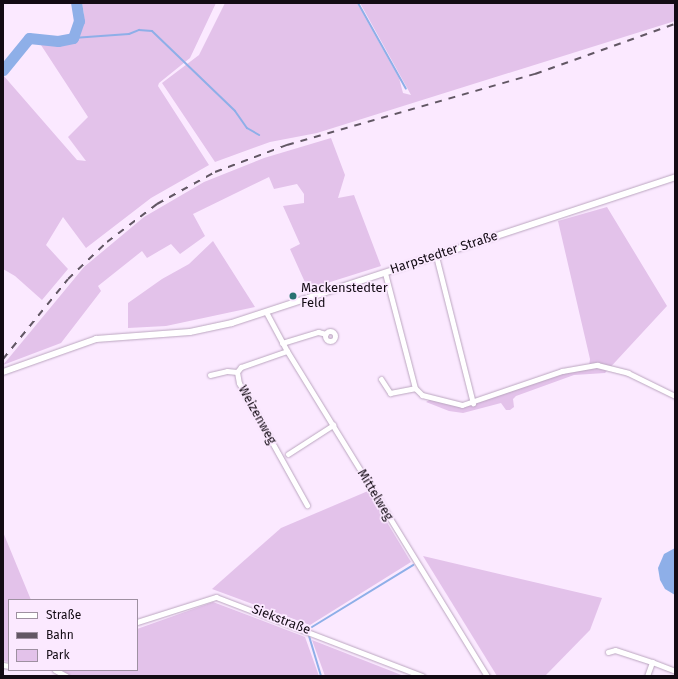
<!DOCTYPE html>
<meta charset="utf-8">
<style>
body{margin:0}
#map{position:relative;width:678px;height:679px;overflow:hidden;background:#fbe9ff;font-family:"Fira Sans",sans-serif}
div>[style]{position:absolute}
.green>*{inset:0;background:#e3c2ea}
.water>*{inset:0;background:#8eafe8}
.stream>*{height:2px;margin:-1px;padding:0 1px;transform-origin:1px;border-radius:1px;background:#8eafe8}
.river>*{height:11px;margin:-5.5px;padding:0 5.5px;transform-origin:5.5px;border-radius:5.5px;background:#8eafe8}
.roads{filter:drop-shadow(0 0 1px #bba6c0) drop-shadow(0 0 1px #bba6c0)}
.minor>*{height:5px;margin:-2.5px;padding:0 2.5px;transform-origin:2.5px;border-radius:2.5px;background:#fff}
.minor>.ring{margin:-2.5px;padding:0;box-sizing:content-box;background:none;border:5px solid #fff;border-radius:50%}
.tertiary>*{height:6px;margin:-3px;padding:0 3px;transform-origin:3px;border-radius:3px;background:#fff}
.rail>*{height:2px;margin-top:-1px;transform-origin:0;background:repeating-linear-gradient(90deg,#625764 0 7px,transparent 0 14px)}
.dots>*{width:11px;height:11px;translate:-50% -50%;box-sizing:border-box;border:2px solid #fbe9ff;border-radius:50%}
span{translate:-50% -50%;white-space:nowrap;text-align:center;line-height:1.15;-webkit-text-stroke:3.5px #fbe9ff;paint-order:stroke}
.street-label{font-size:13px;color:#130b14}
.poi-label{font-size:13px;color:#130b14}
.left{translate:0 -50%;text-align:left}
.frame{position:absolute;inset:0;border:4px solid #130b14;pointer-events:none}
.legend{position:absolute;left:8px;top:599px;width:130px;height:72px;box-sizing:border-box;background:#fbe9ff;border:1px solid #9e90a1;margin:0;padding:5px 7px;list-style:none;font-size:12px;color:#130b14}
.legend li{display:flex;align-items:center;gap:8px;height:20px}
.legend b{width:20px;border:1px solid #9e90a1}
</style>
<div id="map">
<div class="green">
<i style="clip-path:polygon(82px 3px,216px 3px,190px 58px,159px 83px,158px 86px,209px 165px,151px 198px,86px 248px,63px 217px,46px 245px,68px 269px,42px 300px,15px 276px,3px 269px,3px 75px,77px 160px,86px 161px,68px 137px,88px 117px,39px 42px,58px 44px,78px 39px,84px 14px)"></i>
<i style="clip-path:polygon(225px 3px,357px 3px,399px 78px,403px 93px,411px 95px,360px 3px,675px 3px,675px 21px,317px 133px,270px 142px,215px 162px,162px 83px,199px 55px)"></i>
<i style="clip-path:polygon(331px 138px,345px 175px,338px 198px,354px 195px,381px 266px,308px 289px,290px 249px,300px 244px,283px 206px,304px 203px,304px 194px,297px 184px,274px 189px,269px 177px,193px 214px,205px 236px,180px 254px,171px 244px,147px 258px,142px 251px,98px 286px,101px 291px,61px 343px,3px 365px,84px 267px,144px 217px,204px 182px,264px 158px)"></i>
<i style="clip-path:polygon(607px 207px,667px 306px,605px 373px,574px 375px,516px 396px,513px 399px,514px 407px,510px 410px,506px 410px,501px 403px,463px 413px,449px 411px,426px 402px,431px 399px,462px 406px,561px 372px,589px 367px,590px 359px,558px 221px)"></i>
<i style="clip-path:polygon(213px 241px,255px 307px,166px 326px,128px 328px,128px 303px,162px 279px,189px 264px)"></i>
<i style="clip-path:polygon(368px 491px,411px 562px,310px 625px,212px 589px,281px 528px)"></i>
<i style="clip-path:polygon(3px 532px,31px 600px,9px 600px,9px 662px,3px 661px)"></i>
<i style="clip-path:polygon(423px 556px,602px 598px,590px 630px,545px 676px,497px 676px)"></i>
<i style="clip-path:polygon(213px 602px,305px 637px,319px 676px,71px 676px,61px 670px,137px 670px,137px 629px)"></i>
<i style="clip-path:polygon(312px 640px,404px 676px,325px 676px)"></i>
</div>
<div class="water">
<i style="clip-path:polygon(675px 548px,675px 595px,665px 589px,660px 580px,658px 568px,664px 554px)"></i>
</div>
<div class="stream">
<i style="left:358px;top:3px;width:98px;rotate:60.8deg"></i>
<i style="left:73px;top:38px;width:56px;rotate:-4.1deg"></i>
<i style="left:129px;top:34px;width:11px;rotate:-22deg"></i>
<i style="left:139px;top:30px;width:13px;rotate:4deg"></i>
<i style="left:152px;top:31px;width:115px;rotate:43.9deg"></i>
<i style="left:235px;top:111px;width:21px;rotate:55deg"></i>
<i style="left:247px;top:128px;width:14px;rotate:30deg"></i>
<i style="left:312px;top:627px;width:119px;rotate:-31.5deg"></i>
<i style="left:309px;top:636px;width:42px;rotate:73.3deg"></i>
</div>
<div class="river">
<i style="left:3px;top:70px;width:41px;rotate:-50.9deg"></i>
<i style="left:29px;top:38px;width:29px;rotate:6deg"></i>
<i style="left:58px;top:41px;width:15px;rotate:-11deg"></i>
<i style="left:73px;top:38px;width:18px;rotate:-71deg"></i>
<i style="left:79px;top:21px;width:18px;rotate:-99deg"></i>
</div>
<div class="roads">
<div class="minor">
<i style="left:436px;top:256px;width:152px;rotate:75.9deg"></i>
<i style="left:385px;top:273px;width:119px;rotate:75.4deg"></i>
<i style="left:415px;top:388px;width:10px;rotate:45deg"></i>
<i style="left:422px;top:395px;width:41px;rotate:14deg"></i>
<i style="left:462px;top:405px;width:106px;rotate:-18.8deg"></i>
<i style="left:562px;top:371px;width:36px;rotate:-10deg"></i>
<i style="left:597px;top:365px;width:32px;rotate:14deg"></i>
<i style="left:628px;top:373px;width:52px;rotate:26.1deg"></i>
<i style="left:266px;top:312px;width:44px;rotate:61.7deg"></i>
<i style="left:287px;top:351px;width:382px;rotate:58.4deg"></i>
<i class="ring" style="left:325px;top:331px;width:5px;height:5px"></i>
<i style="left:282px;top:343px;width:38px;rotate:-17deg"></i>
<i style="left:318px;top:332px;width:8px;rotate:14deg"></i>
<i style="left:287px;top:351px;width:49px;rotate:160.8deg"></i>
<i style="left:241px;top:367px;width:6px;rotate:129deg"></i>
<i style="left:237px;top:372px;width:11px;rotate:80deg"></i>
<i style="left:239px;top:383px;width:140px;rotate:60.9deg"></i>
<i style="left:210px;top:375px;width:17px;rotate:-13deg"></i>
<i style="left:227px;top:371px;width:10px;rotate:6deg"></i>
<i style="left:381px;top:379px;width:17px;rotate:57deg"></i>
<i style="left:390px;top:393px;width:25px;rotate:-11deg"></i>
<i style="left:288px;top:454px;width:54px;rotate:-32.8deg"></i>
<i style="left:137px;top:622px;width:83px;rotate:-17.6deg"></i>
<i style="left:216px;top:597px;width:221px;rotate:21deg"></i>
<i style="left:608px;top:652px;width:7px;rotate:-16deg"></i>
<i style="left:615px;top:650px;width:39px;rotate:18deg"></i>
<i style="left:3px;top:665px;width:6px;rotate:9deg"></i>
<i style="left:55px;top:670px;width:13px;rotate:29deg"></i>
<i style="left:647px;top:676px;width:15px;rotate:-70deg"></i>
<i style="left:652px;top:662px;width:25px;rotate:21deg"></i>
</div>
<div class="tertiary">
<i style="left:3px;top:372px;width:99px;rotate:-19.5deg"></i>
<i style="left:96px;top:339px;width:94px;rotate:-4.3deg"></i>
<i style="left:190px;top:332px;width:43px;rotate:-12.1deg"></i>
<i style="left:232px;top:323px;width:466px;rotate:-18.2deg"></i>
</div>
</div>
<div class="rail">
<i style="left:3px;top:359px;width:103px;rotate:-50.9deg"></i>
<i style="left:68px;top:279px;width:54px;rotate:-43.5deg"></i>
<i style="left:107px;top:242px;width:63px;rotate:-37.2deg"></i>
<i style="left:157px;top:204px;width:66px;rotate:-28.9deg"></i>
<i style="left:215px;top:172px;width:77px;rotate:-20.6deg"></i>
<i style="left:287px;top:145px;width:258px;rotate:-16deg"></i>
<i style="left:535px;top:74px;width:149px;rotate:-19.7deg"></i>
</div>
<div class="dots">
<i style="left:293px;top:296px;background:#287271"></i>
</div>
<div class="street-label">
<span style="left:444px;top:253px;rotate:-18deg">Harpstedter Straße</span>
<span style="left:257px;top:415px;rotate:61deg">Weizenweg</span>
<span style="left:375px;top:495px;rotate:59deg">Mittelweg</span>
<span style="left:281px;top:620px;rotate:21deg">Siekstraße</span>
</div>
<div class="poi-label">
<span class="left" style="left:301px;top:296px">Mackenstedter<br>Feld</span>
</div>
<div class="frame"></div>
<ul class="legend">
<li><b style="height:5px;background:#fff"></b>Straße</li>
<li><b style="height:5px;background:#625764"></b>Bahn</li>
<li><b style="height:11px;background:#e3c2ea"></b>Park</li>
</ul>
</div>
